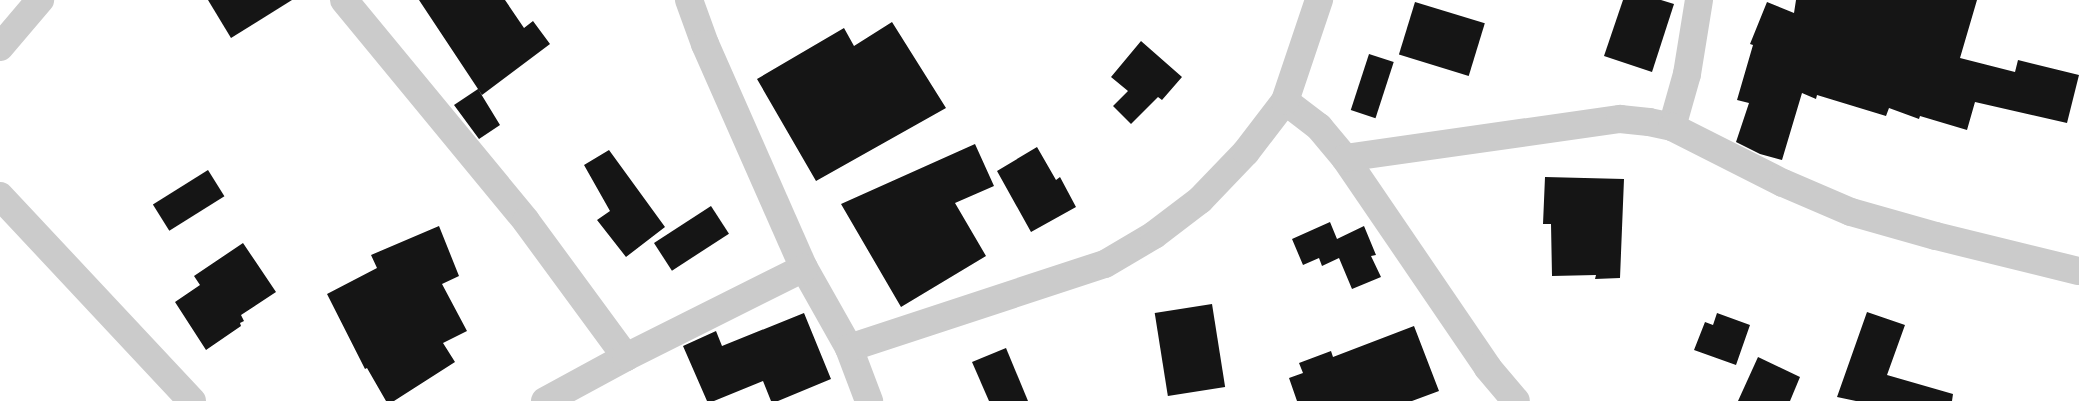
<!DOCTYPE html>
<style>
body{margin:0}
#map{position:relative;width:2079px;height:401px;overflow:hidden;background:#fff;font-family:"Sofia Sans Condensed",sans-serif}
div>[style]{position:absolute}
.building>*{inset:0;background:#151515;transform-origin:0 0}
.minor>*{height:28px;margin:-14px;padding:0 14px;transform-origin:14px;border-radius:14px;background:#cbcbcb}
span{translate:-50% -50%;white-space:nowrap;text-align:center;line-height:1.15;-webkit-text-stroke:5px #fff;paint-order:stroke}
</style>
<div id="map">
<div class="building">
<i style="clip-path:polygon(208px 0,292px 0,231px 38px)"></i>
<i style="clip-path:polygon(419px 0,505px 0,524px 28px,533px 21px,550px 44px,482px 95px,478px 89px,500px 125px,479px 139px,454px 105px,478px 89px)"></i>
<i style="clip-path:polygon(1623px 0,1661px 0,1674px 4px,1652px 72px,1604px 56px)"></i>
<i style="clip-path:polygon(1796px 0,1977px 0,1960px 58px,2015px 72px,2018px 60px,2079px 75px,2067px 123px,1975px 102px,1967px 130px,1920px 116px,1919px 119px,1889px 108px,1886px 116px,1817px 95px,1816px 99px,1802px 93px,1782px 160px,1760px 154px,1736px 142px,1749px 103px,1737px 100px,1753px 45px,1750px 44px,1767px 2px,1794px 13px)"></i>
<i style="left:1415px;top:2px;width:73px;height:55px;rotate:17deg"></i>
<i style="clip-path:polygon(892px 22px,946px 108px,816px 181px,757px 79px,844px 28px,854px 46px)"></i>
<i style="clip-path:polygon(1141px 41px,1182px 77px,1162px 100px,1158px 97px,1131px 124px,1113px 106px,1128px 91px,1111px 77px)"></i>
<i style="left:1369px;top:54px;width:26px;height:59px;rotate:18deg"></i>
<i style="clip-path:polygon(975px 144px,994px 186px,955px 203px,986px 256px,901px 307px,841px 204px)"></i>
<i style="clip-path:polygon(1037px 147px,1056px 180px,1060px 177px,1076px 207px,1031px 232px,997px 171px)"></i>
<i style="clip-path:polygon(609px 150px,665px 227px,626px 257px,597px 220px,610px 211px,584px 165px)"></i>
<i style="left:208px;top:170px;width:31px;height:65px;rotate:58deg"></i>
<i style="clip-path:polygon(1545px 177px,1624px 179px,1620px 278px,1595px 279px,1596px 275px,1552px 276px,1551px 224px,1543px 224px)"></i>
<i style="left:711px;top:206px;width:33px;height:68px;rotate:57deg"></i>
<i style="clip-path:polygon(1330px 222px,1337px 239px,1364px 226px,1376px 255px,1371px 256px,1381px 277px,1352px 289px,1339px 258px,1322px 266px,1319px 258px,1303px 265px,1292px 239px)"></i>
<i style="clip-path:polygon(439px 226px,459px 276px,442px 284px,467px 331px,443px 343px,455px 362px,394px 401px,386px 401px,367px 368px,365px 369px,327px 294px,377px 268px,371px 255px)"></i>
<i style="clip-path:polygon(243px 243px,276px 292px,241px 315px,244px 321px,240px 323px,241px 326px,206px 350px,175px 302px,200px 285px,194px 276px)"></i>
<i style="left:1212px;top:304px;width:84px;height:58px;rotate:81deg"></i>
<i style="clip-path:polygon(1867px 312px,1905px 325px,1887px 375px,1953px 394px,1952px 401px,1856px 401px,1837px 397px)"></i>
<i style="clip-path:polygon(804px 313px,831px 379px,778px 401px,771px 401px,763px 381px,714px 401px,707px 401px,683px 346px,716px 331px,722px 346px)"></i>
<i style="clip-path:polygon(1717px 313px,1750px 325px,1736px 365px,1694px 350px,1705px 322px,1713px 325px)"></i>
<i style="clip-path:polygon(1414px 326px,1439px 391px,1412px 401px,1297px 401px,1289px 378px,1303px 373px,1299px 363px,1331px 351px,1333px 357px)"></i>
<i style="clip-path:polygon(1006px 348px,1028px 401px,989px 401px,972px 362px)"></i>
<i style="clip-path:polygon(1758px 357px,1800px 377px,1790px 401px,1738px 401px)"></i>
</div>
<div class="minor">
<i style="left:344px;top:0;width:286px;rotate:50.5deg"></i>
<i style="left:526px;top:221px;width:169px;rotate:53.7deg"></i>
<i style="left:689px;top:0;width:47px;rotate:70deg"></i>
<i style="left:705px;top:44px;width:245px;rotate:66.2deg"></i>
<i style="left:804px;top:268px;width:92px;rotate:60.6deg"></i>
<i style="left:849px;top:348px;width:57px;rotate:69.3deg"></i>
<i style="left:0;top:47px;width:62px;rotate:-49.6deg"></i>
<i style="left:1285px;top:101px;width:43px;rotate:37.4deg"></i>
<i style="left:1319px;top:127px;width:40px;rotate:50deg"></i>
<i style="left:1345px;top:158px;width:254px;rotate:55.7deg"></i>
<i style="left:1488px;top:368px;width:43px;rotate:49.7deg"></i>
<i style="left:1672px;top:127px;width:55px;rotate:-74.2deg"></i>
<i style="left:1687px;top:74px;width:75px;rotate:-80.8deg"></i>
<i style="left:1345px;top:158px;width:278px;rotate:-8.1deg"></i>
<i style="left:1620px;top:119px;width:29px;rotate:6deg"></i>
<i style="left:1649px;top:122px;width:24px;rotate:12deg"></i>
<i style="left:1672px;top:127px;width:124px;rotate:26.8deg"></i>
<i style="left:1783px;top:183px;width:74px;rotate:23.1deg"></i>
<i style="left:1851px;top:212px;width:88px;rotate:15.8deg"></i>
<i style="left:1936px;top:236px;width:147px;rotate:13.8deg"></i>
<i style="left:0;top:196px;width:281px;rotate:46.9deg"></i>
<i style="left:849px;top:348px;width:269px;rotate:-18.2deg"></i>
<i style="left:1105px;top:264px;width:57px;rotate:-30.6deg"></i>
<i style="left:1154px;top:235px;width:58px;rotate:-37.3deg"></i>
<i style="left:1200px;top:200px;width:66px;rotate:-46.2deg"></i>
<i style="left:1246px;top:152px;width:64px;rotate:-52.6deg"></i>
<i style="left:1285px;top:101px;width:107px;rotate:-71.4deg"></i>
<i style="left:545px;top:401px;width:92px;rotate:-28.5deg"></i>
<i style="left:626px;top:357px;width:199px;rotate:-26.6deg"></i>
</div>
</div>
